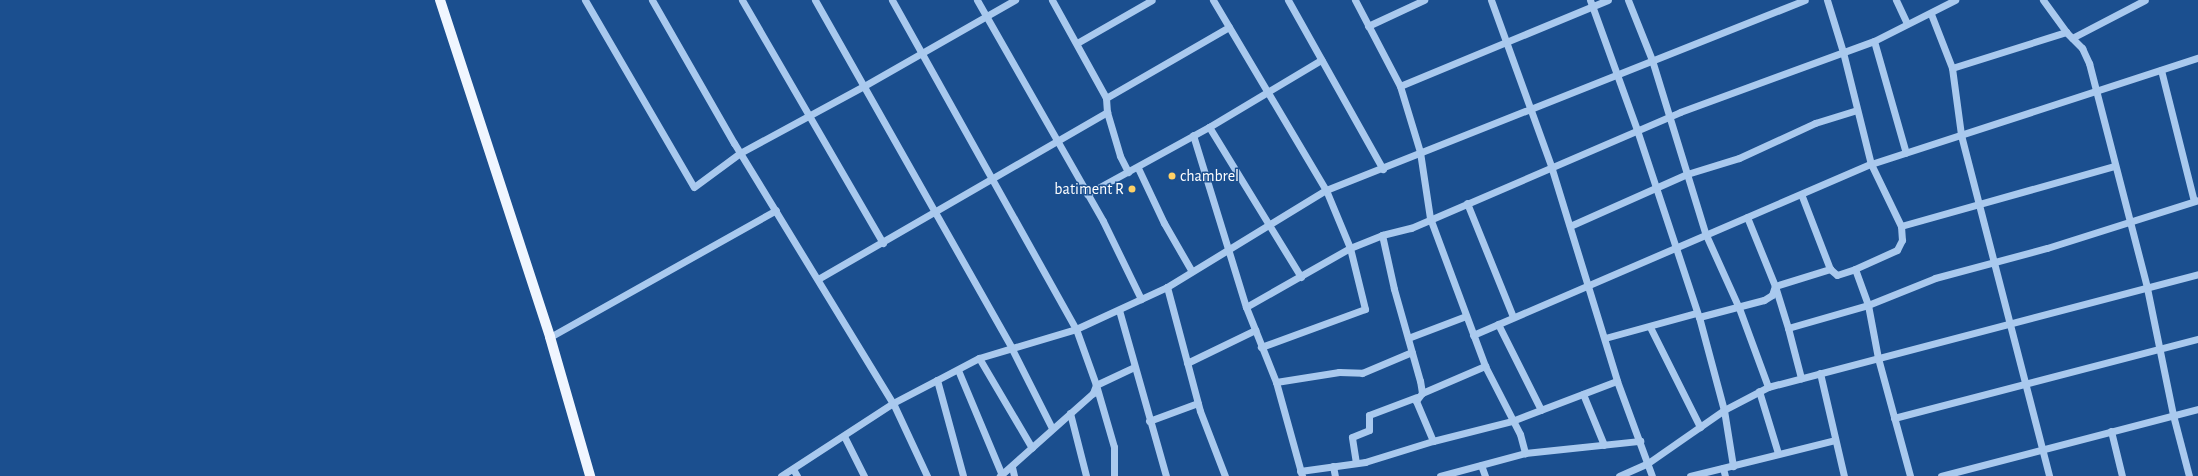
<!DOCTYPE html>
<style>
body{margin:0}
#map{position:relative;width:2198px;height:476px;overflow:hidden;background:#1b4f8f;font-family:"Alegreya Sans",sans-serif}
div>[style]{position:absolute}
.minor>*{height:7px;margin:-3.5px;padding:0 3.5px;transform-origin:3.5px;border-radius:3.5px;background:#a9c9ee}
.major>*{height:10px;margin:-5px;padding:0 5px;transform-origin:5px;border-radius:5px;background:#f0f6ff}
.dots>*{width:11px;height:11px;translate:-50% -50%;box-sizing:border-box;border:2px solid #1b4f8f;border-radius:50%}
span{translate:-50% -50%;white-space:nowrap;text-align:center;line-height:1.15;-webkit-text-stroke:3px #1b4f8f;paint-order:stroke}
.poi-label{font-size:16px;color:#fff}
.left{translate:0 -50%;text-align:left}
.right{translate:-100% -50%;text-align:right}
</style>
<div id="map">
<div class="minor">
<i style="left:585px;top:0;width:216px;rotate:59.8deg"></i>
<i style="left:694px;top:187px;width:57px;rotate:-36.5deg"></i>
<i style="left:740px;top:153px;width:141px;rotate:-28.4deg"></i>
<i style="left:864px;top:86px;width:174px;rotate:-29.7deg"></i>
<i style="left:652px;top:0;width:165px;rotate:60.2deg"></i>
<i style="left:734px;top:143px;width:305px;rotate:58.6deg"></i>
<i style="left:893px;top:403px;width:81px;rotate:65deg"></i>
<i style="left:742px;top:0;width:281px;rotate:59.9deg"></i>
<i style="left:815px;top:0;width:399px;rotate:60.5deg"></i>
<i style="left:1011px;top:347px;width:91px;rotate:63.2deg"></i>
<i style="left:892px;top:0;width:377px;rotate:60.8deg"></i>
<i style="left:1076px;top:329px;width:59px;rotate:70.3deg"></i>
<i style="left:1096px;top:385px;width:9px;rotate:111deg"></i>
<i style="left:1093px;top:393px;width:125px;rotate:138.3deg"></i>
<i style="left:977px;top:0;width:254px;rotate:60.3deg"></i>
<i style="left:1103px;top:221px;width:87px;rotate:64deg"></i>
<i style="left:1052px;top:0;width:112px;rotate:61.1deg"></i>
<i style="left:1106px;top:98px;width:14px;rotate:86deg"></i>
<i style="left:1107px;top:112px;width:46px;rotate:73.5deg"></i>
<i style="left:1120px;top:156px;width:18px;rotate:63deg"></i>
<i style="left:1213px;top:0;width:221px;rotate:59.3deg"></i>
<i style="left:1326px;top:190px;width:63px;rotate:67.5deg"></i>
<i style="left:1350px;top:248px;width:63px;rotate:76.2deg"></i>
<i style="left:1365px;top:309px;width:111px;rotate:159.9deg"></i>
<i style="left:1288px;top:0;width:194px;rotate:60.7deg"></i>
<i style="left:1355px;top:0;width:97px;rotate:62.4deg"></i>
<i style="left:1400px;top:86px;width:69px;rotate:73.1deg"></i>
<i style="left:1420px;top:152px;width:67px;rotate:81.4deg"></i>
<i style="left:1430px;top:218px;width:158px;rotate:69.6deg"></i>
<i style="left:1485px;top:366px;width:76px;rotate:62.8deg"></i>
<i style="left:1520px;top:434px;width:20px;rotate:75deg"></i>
<i style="left:1491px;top:0;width:177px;rotate:70.1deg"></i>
<i style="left:1551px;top:166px;width:225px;rotate:72.9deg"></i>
<i style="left:1617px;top:381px;width:101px;rotate:69.8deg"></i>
<i style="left:1590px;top:0;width:138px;rotate:70.1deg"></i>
<i style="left:1637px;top:130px;width:197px;rotate:71.7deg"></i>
<i style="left:1699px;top:317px;width:96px;rotate:75deg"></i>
<i style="left:1724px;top:410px;width:57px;rotate:80.9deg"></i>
<i style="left:1628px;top:0;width:65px;rotate:68.2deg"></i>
<i style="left:1652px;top:60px;width:183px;rotate:72.9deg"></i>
<i style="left:1706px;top:235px;width:80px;rotate:65.7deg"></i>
<i style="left:1739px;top:308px;width:84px;rotate:69.8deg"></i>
<i style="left:1827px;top:0;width:54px;rotate:72.9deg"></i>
<i style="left:1843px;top:52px;width:115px;rotate:76deg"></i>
<i style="left:1871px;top:164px;width:69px;rotate:64.2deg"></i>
<i style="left:1901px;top:226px;width:14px;rotate:86deg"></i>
<i style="left:1902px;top:240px;width:11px;rotate:117deg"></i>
<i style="left:1897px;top:250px;width:46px;rotate:155.7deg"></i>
<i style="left:1855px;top:269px;width:38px;rotate:70deg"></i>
<i style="left:1868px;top:305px;width:54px;rotate:79.3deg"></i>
<i style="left:1878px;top:358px;width:122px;rotate:74.8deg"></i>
<i style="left:1896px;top:0;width:26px;rotate:65deg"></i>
<i style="left:2043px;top:0;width:39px;rotate:54deg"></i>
<i style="left:2066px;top:32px;width:23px;rotate:45deg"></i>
<i style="left:2082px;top:48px;width:17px;rotate:65deg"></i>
<i style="left:2089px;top:63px;width:232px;rotate:75.5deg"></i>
<i style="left:2147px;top:288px;width:130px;rotate:78.4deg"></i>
<i style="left:2173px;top:415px;width:63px;rotate:75.3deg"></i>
<i style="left:1931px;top:14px;width:58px;rotate:68.7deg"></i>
<i style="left:1952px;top:68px;width:68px;rotate:82.3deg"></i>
<i style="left:1961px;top:135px;width:352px;rotate:75.5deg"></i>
<i style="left:1368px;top:26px;width:62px;rotate:-24.9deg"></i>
<i style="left:2072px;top:38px;width:82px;rotate:-27.5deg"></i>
<i style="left:1874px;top:41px;width:116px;rotate:74.1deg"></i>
<i style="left:1077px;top:43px;width:86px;rotate:-29.8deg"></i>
<i style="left:1952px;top:68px;width:120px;rotate:-17.5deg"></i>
<i style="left:2161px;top:70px;width:135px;rotate:75.9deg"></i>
<i style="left:1400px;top:86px;width:225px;rotate:-22.5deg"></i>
<i style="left:1106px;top:98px;width:142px;rotate:-30deg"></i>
<i style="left:1193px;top:135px;width:180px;rotate:72.9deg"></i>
<i style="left:1246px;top:307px;width:81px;rotate:68.2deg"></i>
<i style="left:1276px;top:382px;width:98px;rotate:74.5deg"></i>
<i style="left:1138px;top:168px;width:61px;rotate:64.7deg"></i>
<i style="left:1164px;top:223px;width:54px;rotate:60.1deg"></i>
<i style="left:1087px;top:194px;width:139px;rotate:-28.8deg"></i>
<i style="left:1467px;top:203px;width:123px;rotate:68deg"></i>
<i style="left:1747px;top:217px;width:74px;rotate:67.9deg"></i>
<i style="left:1775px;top:286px;width:44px;rotate:72.8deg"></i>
<i style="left:1788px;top:328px;width:83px;rotate:-16deg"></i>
<i style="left:1868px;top:305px;width:72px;rotate:-21.9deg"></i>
<i style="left:1935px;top:278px;width:116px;rotate:-15deg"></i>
<i style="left:2047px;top:248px;width:158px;rotate:-17.6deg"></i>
<i style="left:1570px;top:226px;width:128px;rotate:-24deg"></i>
<i style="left:1687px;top:174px;width:54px;rotate:-17.1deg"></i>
<i style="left:1739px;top:158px;width:84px;rotate:-24.7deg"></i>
<i style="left:1815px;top:123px;width:44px;rotate:-17.2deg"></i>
<i style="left:1901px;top:226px;width:222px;rotate:-15.7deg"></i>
<i style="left:1830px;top:269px;width:9px;rotate:41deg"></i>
<i style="left:1837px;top:275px;width:19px;rotate:-18deg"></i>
<i style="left:1301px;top:277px;width:176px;rotate:-121.5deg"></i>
<i style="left:1209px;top:127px;width:131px;rotate:-30.9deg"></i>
<i style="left:818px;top:279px;width:334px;rotate:-30deg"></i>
<i style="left:1167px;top:287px;width:128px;rotate:75.1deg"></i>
<i style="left:1200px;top:411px;width:70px;rotate:69deg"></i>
<i style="left:1246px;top:307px;width:120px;rotate:-29.6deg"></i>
<i style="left:1350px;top:248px;width:35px;rotate:-22deg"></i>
<i style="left:1382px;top:235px;width:30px;rotate:-14deg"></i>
<i style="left:1411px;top:228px;width:293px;rotate:-23.3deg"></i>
<i style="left:1680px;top:112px;width:207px;rotate:-20.1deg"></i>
<i style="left:1874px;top:41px;width:91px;rotate:-26.8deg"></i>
<i style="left:1119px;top:310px;width:173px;rotate:74.2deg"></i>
<i style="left:1699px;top:317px;width:67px;rotate:-14.7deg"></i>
<i style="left:1764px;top:300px;width:9px;rotate:-32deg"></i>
<i style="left:1772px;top:295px;width:9px;rotate:-72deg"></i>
<i style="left:1775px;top:286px;width:58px;rotate:-17.2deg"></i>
<i style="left:1830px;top:269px;width:80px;rotate:-111.1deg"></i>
<i style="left:1498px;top:324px;width:96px;rotate:63.4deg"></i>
<i style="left:1650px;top:327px;width:112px;rotate:63.4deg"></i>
<i style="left:1788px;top:328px;width:52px;rotate:75.4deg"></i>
<i style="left:1473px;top:335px;width:433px;rotate:-23.3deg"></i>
<i style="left:1871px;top:164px;width:344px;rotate:-18deg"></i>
<i style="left:550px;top:337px;width:259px;rotate:-29.3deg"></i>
<i style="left:1408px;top:338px;width:62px;rotate:-20.8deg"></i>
<i style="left:1605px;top:338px;width:94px;rotate:-15.4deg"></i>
<i style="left:979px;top:358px;width:104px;rotate:59.5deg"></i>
<i style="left:1187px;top:363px;width:76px;rotate:-25.9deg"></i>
<i style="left:958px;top:370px;width:114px;rotate:67.3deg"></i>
<i style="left:1820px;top:373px;width:106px;rotate:76.9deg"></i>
<i style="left:937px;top:380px;width:99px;rotate:74.8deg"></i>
<i style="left:1276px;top:382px;width:64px;rotate:-9deg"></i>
<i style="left:1339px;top:372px;width:23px;rotate:2deg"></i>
<i style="left:1362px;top:373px;width:54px;rotate:-22.8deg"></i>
<i style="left:1759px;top:391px;width:65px;rotate:73deg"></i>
<i style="left:1422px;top:393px;width:69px;rotate:-23.2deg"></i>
<i style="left:1583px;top:394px;width:55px;rotate:67.6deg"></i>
<i style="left:1070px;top:413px;width:65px;rotate:75.7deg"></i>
<i style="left:1894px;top:418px;width:314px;rotate:-14.6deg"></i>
<i style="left:1149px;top:421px;width:52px;rotate:-20.2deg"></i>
<i style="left:2111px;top:431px;width:46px;rotate:76.3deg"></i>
<i style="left:844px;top:436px;width:45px;rotate:63.4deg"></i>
<i style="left:1433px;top:441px;width:81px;rotate:-14.2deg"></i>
<i style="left:1512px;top:421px;width:112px;rotate:-20.9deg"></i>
<i style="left:1356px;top:463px;width:26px;rotate:-99deg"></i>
<i style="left:1352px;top:437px;width:18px;rotate:-22deg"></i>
<i style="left:1369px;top:430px;width:15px;rotate:-90deg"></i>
<i style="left:1369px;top:415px;width:51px;rotate:-20.6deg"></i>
<i style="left:1481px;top:465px;width:12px;rotate:70deg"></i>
<i style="left:1333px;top:466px;width:10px;rotate:79deg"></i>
<i style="left:1012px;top:467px;width:9px;rotate:77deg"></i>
<i style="left:1723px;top:468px;width:8px;rotate:76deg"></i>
<i style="left:793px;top:469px;width:8px;rotate:60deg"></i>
<i style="left:1300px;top:471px;width:66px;rotate:-7.9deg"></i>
<i style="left:1365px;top:462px;width:71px;rotate:-17.2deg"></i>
<i style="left:1433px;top:441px;width:43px;rotate:-113deg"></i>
<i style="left:1416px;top:401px;width:10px;rotate:-53deg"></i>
<i style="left:1422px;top:393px;width:12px;rotate:-99deg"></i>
<i style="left:1420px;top:381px;width:96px;rotate:-105.8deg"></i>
<i style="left:1394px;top:289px;width:55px;rotate:-102.5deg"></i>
<i style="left:781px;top:476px;width:134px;rotate:-33.1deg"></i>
<i style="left:893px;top:403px;width:50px;rotate:-27.6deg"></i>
<i style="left:937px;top:380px;width:47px;rotate:-27.6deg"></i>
<i style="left:979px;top:358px;width:101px;rotate:-16.6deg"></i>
<i style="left:1076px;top:329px;width:100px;rotate:-24.8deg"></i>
<i style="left:1167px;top:287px;width:186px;rotate:-31.4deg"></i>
<i style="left:1326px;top:190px;width:515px;rotate:-21.64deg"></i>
<i style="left:1114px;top:476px;width:29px;rotate:-90deg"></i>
<i style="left:1114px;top:447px;width:65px;rotate:-106.2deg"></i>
<i style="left:1096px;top:385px;width:42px;rotate:-25.3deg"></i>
<i style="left:1440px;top:476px;width:88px;rotate:-15.1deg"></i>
<i style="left:1525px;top:453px;width:116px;rotate:-6deg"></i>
<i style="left:1619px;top:476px;width:32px;rotate:-24deg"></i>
<i style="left:1648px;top:463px;width:93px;rotate:-34.9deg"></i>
<i style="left:1724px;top:410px;width:50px;rotate:-27.6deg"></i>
<i style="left:1768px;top:387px;width:445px;rotate:-14.7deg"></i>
<i style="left:1690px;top:476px;width:149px;rotate:-13.9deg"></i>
<i style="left:1941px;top:476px;width:266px;rotate:-14.6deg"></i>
</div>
<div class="major">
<i style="left:440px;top:0;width:354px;rotate:71.9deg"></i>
<i style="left:550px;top:337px;width:145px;rotate:73.9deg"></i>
</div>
<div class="dots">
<i style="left:1172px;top:176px;background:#ffd166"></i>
<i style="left:1132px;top:189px;background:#ffd166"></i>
</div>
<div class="poi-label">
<span class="left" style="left:1180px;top:176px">chambrel</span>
<span class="right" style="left:1124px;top:189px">batiment R</span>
</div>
</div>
